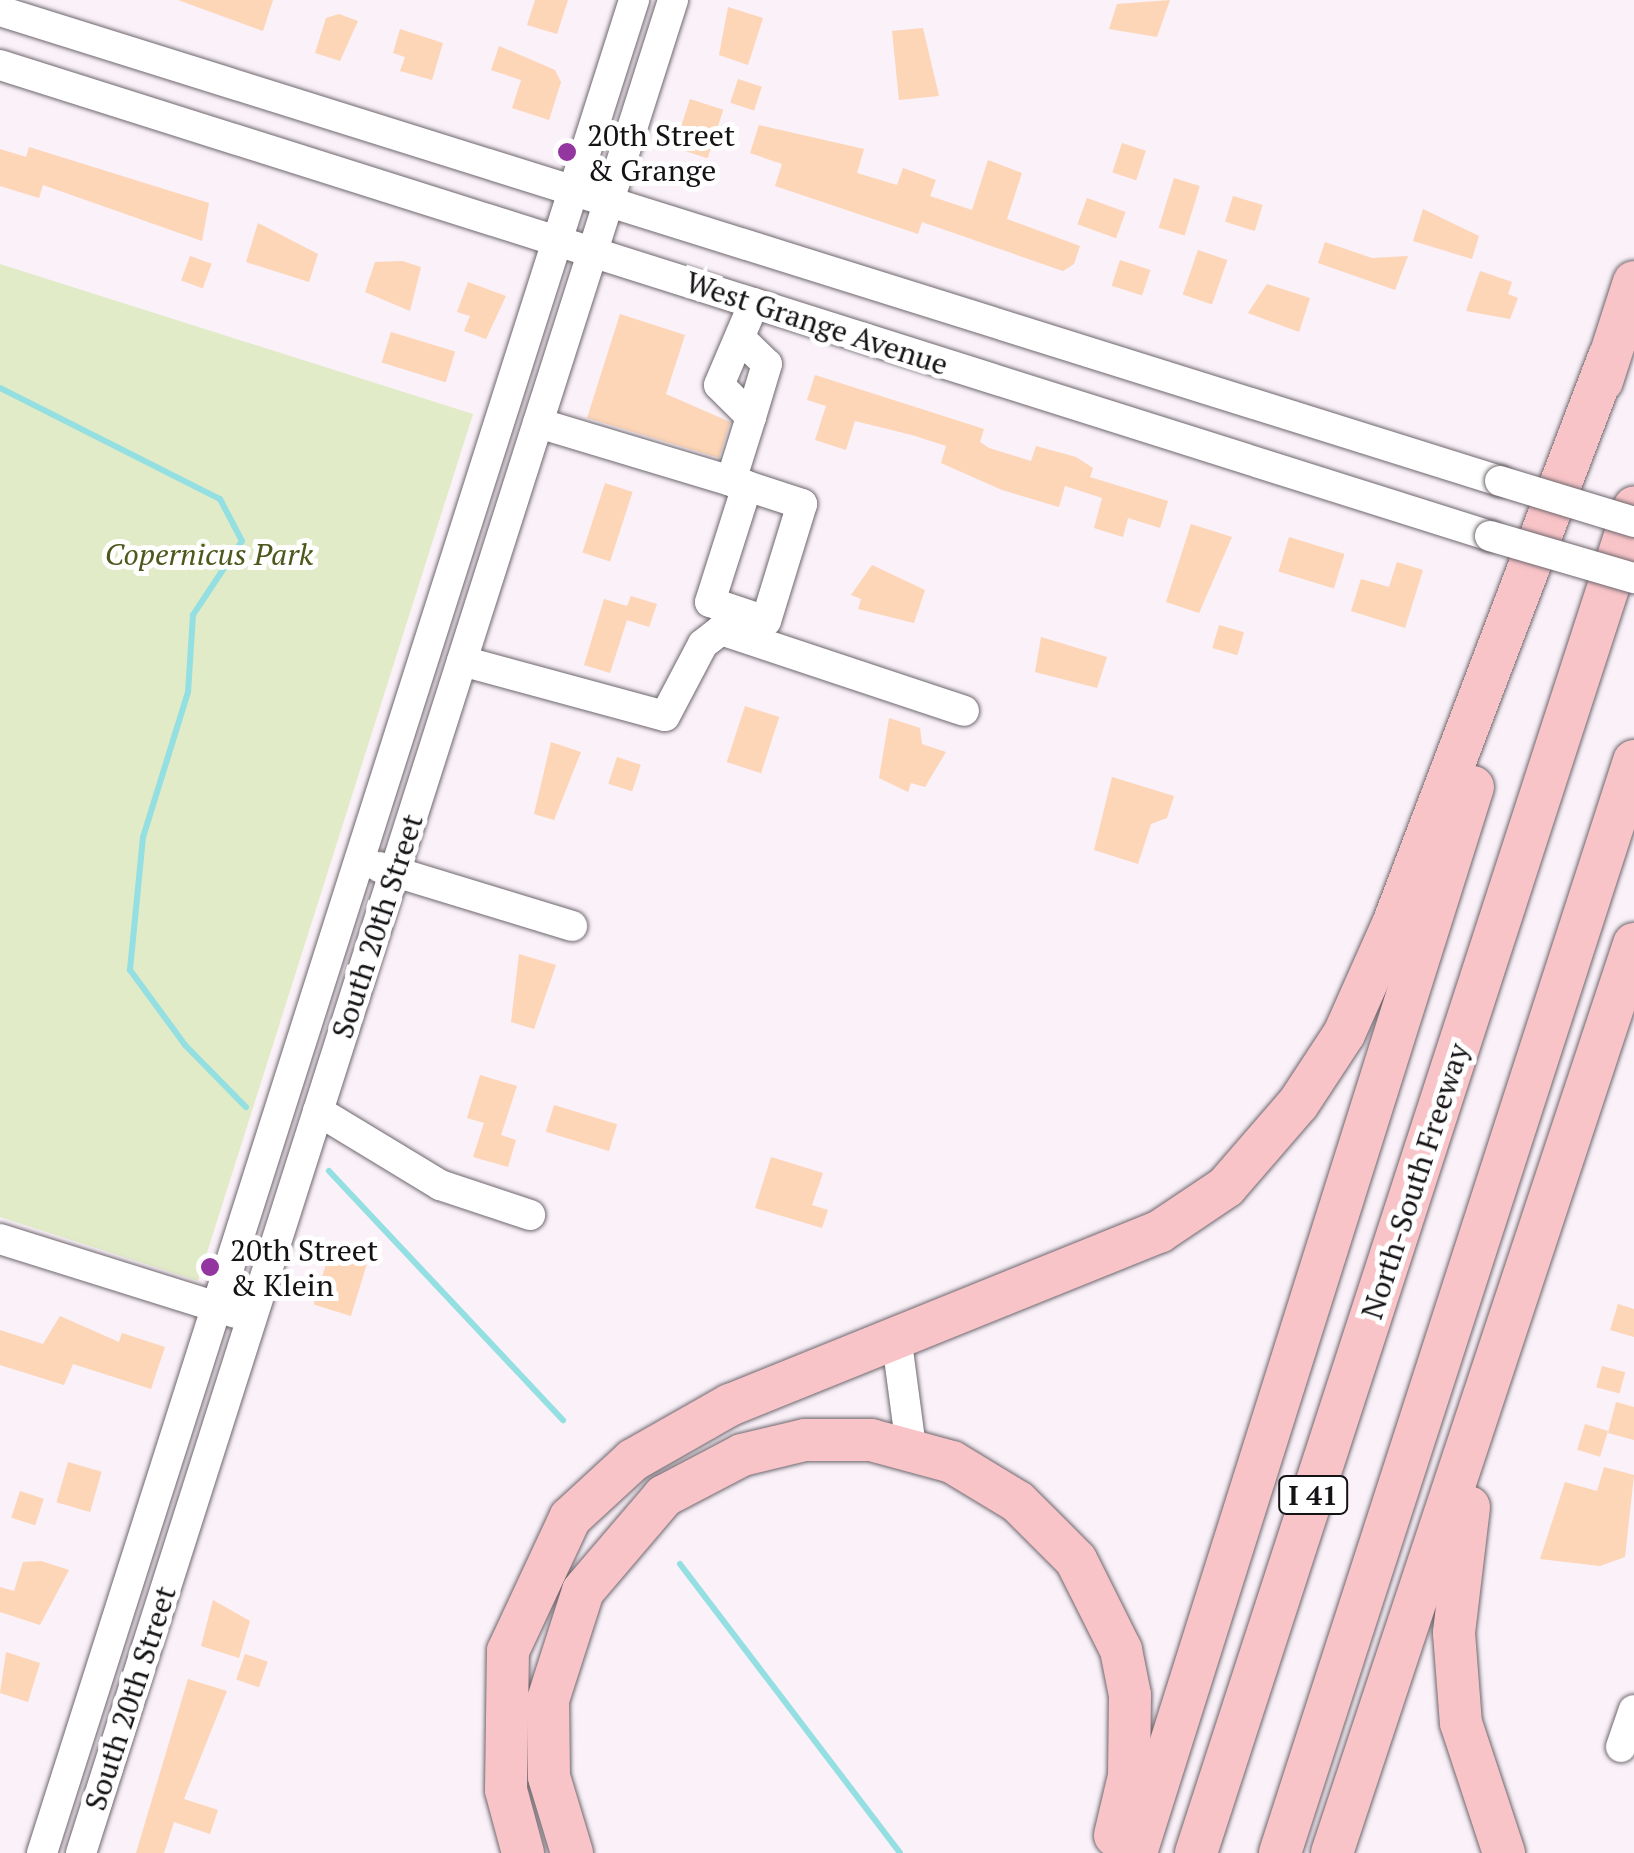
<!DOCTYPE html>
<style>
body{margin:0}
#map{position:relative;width:1634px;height:1853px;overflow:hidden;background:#faf1f9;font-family:"PT Serif",serif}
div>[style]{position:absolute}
.green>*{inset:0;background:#e2ebc7}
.stream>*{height:6px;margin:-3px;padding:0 3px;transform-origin:3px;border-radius:3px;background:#93dfe1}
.building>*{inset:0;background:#fdd5b7;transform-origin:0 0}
.roads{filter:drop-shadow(0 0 2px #6e676d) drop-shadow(0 0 2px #6e676d)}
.minor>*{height:30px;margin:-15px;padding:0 15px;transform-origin:15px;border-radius:15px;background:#fff}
.highway>*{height:42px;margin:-21px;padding:0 21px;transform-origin:21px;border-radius:21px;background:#f9c4c8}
.bridges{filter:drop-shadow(0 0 2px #6e676d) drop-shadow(0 0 2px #6e676d)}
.minor-bridge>*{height:30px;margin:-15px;padding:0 15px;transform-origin:15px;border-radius:15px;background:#fff}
.dots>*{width:28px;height:28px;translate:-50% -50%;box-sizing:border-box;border:5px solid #fff;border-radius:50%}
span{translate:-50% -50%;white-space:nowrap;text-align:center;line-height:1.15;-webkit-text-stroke:10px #fff;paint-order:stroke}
.shield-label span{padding:2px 8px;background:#fff;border:2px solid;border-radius:8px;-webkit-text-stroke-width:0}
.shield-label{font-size:28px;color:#151215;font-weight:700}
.poi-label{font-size:30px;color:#151215}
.left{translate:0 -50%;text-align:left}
.street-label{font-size:30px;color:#151215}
.park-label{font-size:30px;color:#4d581c;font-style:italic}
</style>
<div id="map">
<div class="green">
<i style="clip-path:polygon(0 264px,473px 414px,198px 1281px,0 1217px)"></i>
</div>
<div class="stream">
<i style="left:0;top:388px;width:246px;rotate:26.8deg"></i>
<i style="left:220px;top:499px;width:47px;rotate:62.4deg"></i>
<i style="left:242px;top:541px;width:89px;rotate:123.5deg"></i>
<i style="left:193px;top:615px;width:77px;rotate:93.7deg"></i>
<i style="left:188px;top:692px;width:152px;rotate:107.2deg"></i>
<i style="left:143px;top:837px;width:134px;rotate:95.6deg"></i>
<i style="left:130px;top:970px;width:93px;rotate:53.7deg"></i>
<i style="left:185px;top:1045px;width:87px;rotate:45.5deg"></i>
<i style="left:329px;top:1171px;width:342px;rotate:46.8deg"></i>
<i style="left:680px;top:1564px;width:363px;rotate:52.7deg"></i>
</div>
<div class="building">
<i style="clip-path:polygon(178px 0,273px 0,263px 31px)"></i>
<i style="clip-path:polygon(535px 0,568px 0,557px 34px,527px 25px)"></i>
<i style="clip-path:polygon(1170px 0,1157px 37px,1109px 29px,1117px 4px)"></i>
<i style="clip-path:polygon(728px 7px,763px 18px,748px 65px,719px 55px)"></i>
<i style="clip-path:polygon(339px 14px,358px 21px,340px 61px,315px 53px,326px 18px)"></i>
<i style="clip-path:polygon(923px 28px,939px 96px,899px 100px,892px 31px)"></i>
<i style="clip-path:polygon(400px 29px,443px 43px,432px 80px,400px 71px,405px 57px,393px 53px)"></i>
<i style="clip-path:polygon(499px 46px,555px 70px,561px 82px,549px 120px,512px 108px,521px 80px,491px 70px)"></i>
<i style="left:738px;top:79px;width:25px;height:25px;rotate:18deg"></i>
<i style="left:690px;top:99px;width:35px;height:51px;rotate:18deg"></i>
<i style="clip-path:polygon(759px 125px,864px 149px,857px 173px,897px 185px,903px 168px,936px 180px,930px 196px,972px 210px,988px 160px,1022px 173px,1007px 219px,1080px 246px,1074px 264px,1063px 271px,922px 222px,918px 234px,775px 186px,782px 164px,750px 153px)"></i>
<i style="left:1122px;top:143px;width:25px;height:31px;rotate:18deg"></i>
<i style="clip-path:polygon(29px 147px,209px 203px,202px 241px,43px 185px,39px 198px,0 186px,0 149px,26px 157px)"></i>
<i style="left:1174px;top:178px;width:27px;height:52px;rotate:17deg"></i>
<i style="left:1233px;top:196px;width:31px;height:27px;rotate:17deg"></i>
<i style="left:1087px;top:198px;width:41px;height:28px;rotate:20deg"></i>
<i style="clip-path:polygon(1423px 209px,1479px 236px,1472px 259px,1413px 241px)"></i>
<i style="clip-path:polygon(258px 223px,318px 254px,309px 282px,246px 262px)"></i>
<i style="clip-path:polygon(1325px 242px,1372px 258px,1408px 256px,1395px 290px,1318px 263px)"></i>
<i style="left:1198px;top:250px;width:31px;height:47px;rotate:19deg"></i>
<i style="left:190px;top:256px;width:23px;height:26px;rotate:20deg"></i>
<i style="left:1120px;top:260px;width:32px;height:27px;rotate:18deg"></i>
<i style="clip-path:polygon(402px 261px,421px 267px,410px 311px,365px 292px,375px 262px)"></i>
<i style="clip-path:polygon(1480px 271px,1512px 282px,1508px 294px,1518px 298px,1510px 319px,1466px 311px)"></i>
<i style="clip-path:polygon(468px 282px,506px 296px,486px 339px,464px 331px,470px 316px,457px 312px)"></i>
<i style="clip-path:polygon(1267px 284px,1310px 298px,1299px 332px,1248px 313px)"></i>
<i style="clip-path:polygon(620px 314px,685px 335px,666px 394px,730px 422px,719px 458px,587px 418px)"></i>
<i style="left:391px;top:332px;width:67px;height:32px;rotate:17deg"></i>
<i style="clip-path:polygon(815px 375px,984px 429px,980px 442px,989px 448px,1031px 461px,1036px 446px,1076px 457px,1093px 468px,1090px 477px,1168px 501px,1160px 528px,1128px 518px,1123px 537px,1094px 528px,1102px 498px,1065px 486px,1059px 507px,1002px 490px,941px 463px,946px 446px,912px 435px,855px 421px,846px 450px,815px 440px,826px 406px,807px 400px)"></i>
<i style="left:605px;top:483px;width:29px;height:73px;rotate:18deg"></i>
<i style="clip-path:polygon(1191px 524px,1232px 537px,1199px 613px,1166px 602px)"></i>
<i style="left:1289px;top:537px;width:58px;height:36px;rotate:17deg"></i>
<i style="clip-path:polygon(1397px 562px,1423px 570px,1405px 628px,1351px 611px,1361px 579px,1389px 587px)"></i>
<i style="clip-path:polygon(872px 565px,925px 590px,914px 623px,858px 609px,861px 599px,851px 595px)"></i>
<i style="clip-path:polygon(631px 596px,657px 604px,649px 627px,627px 620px,610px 673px,584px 665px,604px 599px,627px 606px)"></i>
<i style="left:1219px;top:625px;width:26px;height:24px;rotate:16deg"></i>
<i style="clip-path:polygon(1041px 637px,1107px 657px,1097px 688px,1035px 672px)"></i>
<i style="left:745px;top:706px;width:36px;height:59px;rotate:18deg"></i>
<i style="clip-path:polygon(889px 718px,920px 728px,922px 744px,946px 752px,925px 787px,911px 783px,908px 792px,879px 778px)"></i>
<i style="clip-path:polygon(551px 742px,581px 752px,554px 820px,534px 814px)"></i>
<i style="left:617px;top:757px;width:25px;height:28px;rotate:18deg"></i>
<i style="clip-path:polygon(1112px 777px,1174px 796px,1167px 818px,1151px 824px,1138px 864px,1094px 850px)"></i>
<i style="clip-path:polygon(519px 954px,556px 965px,534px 1029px,511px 1022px)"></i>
<i style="clip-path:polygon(480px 1075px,517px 1086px,501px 1135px,516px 1140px,508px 1167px,473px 1157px,484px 1123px,467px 1118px)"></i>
<i style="left:554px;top:1105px;width:66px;height:28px;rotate:17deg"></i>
<i style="clip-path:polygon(771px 1157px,823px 1173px,812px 1205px,828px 1210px,822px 1228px,755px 1208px)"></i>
<i style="left:330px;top:1251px;width:39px;height:56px;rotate:17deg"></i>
<i style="clip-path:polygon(1618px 1304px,1634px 1309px,1634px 1337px,1610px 1330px)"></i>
<i style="clip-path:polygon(60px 1316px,119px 1342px,122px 1333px,165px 1347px,151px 1389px,73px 1364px,64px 1385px,0 1365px,0 1330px,43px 1344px)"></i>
<i style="left:1602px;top:1366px;width:24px;height:22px;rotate:15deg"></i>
<i style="clip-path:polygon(1616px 1402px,1634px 1407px,1634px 1440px,1608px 1433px)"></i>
<i style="left:1585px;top:1424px;width:24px;height:27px;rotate:17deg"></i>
<i style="left:68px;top:1462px;width:35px;height:42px;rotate:16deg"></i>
<i style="clip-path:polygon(1604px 1467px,1634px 1475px,1625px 1557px,1600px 1566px,1540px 1559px,1565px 1482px,1597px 1491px)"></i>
<i style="left:20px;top:1491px;width:25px;height:28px;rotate:18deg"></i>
<i style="clip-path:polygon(41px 1561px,69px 1570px,40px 1625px,0 1612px,0 1587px,14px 1591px,23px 1562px)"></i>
<i style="clip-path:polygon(213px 1600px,250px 1621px,239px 1658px,201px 1646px)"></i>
<i style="clip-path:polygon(6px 1652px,40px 1663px,28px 1702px,0 1693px)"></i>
<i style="left:245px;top:1654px;width:24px;height:27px;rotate:19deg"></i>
<i style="clip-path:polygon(188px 1679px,227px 1691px,184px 1799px,218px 1810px,210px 1834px,174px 1822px,164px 1853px,136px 1853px)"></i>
</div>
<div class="roads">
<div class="minor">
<i style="left:0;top:11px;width:1572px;rotate:17.4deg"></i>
<i style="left:0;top:65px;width:1563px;rotate:17.54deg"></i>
<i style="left:743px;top:341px;width:33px;rotate:44deg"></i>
<i style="left:767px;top:364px;width:55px;rotate:106.8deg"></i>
<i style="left:538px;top:423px;width:202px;rotate:16.7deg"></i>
<i style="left:731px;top:481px;width:67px;rotate:-72.6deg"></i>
<i style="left:751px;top:417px;width:45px;rotate:-135deg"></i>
<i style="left:719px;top:385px;width:89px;rotate:-66.9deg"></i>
<i style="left:731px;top:481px;width:17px;rotate:17deg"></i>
<i style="left:747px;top:486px;width:58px;rotate:18.1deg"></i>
<i style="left:802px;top:504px;width:122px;rotate:107.1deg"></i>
<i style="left:766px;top:621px;width:59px;rotate:-161.3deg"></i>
<i style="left:710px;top:602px;width:122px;rotate:-72.3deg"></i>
<i style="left:462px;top:661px;width:210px;rotate:15.2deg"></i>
<i style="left:665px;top:716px;width:81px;rotate:-62.2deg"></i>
<i style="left:703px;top:644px;width:23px;rotate:-38deg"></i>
<i style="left:721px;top:630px;width:256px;rotate:18.4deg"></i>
<i style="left:379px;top:867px;width:202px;rotate:17deg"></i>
<i style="left:318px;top:1111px;width:143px;rotate:31.2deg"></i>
<i style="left:440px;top:1185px;width:95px;rotate:18.4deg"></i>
<i style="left:0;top:1239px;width:247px;rotate:17.4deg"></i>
<i style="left:896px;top:1335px;width:113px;rotate:82.4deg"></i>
<i style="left:1621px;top:1747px;width:39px;rotate:-71deg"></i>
<i style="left:42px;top:1853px;width:1945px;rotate:-72.28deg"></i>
<i style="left:81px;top:1853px;width:1945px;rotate:-72.28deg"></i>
</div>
<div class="highway">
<i style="left:1602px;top:381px;width:104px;rotate:-72.1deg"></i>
<i style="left:1469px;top:1507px;width:127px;rotate:96.8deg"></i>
<i style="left:1454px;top:1633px;width:90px;rotate:85.6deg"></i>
<i style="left:1461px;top:1723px;width:137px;rotate:71.7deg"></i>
<i style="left:523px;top:1853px;width:65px;rotate:-105.1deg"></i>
<i style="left:506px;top:1790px;width:139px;rotate:-89.2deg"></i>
<i style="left:508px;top:1651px;width:147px;rotate:-65deg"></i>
<i style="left:570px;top:1518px;width:86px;rotate:-42.6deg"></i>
<i style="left:633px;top:1460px;width:112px;rotate:-29.6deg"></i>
<i style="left:730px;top:1405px;width:463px;rotate:-22deg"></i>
<i style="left:1159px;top:1232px;width:81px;rotate:-33.9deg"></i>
<i style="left:1226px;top:1187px;width:110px;rotate:-49.1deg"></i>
<i style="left:1298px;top:1104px;width:84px;rotate:-56.7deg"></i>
<i style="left:1344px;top:1034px;width:120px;rotate:-66deg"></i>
<i style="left:1393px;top:924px;width:607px;rotate:-69.15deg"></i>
<i style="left:572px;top:1853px;width:79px;rotate:-106.8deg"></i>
<i style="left:549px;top:1777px;width:77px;rotate:-90.7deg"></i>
<i style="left:548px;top:1700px;width:114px;rotate:-72.2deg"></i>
<i style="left:583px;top:1591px;width:125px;rotate:-49.5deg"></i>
<i style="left:664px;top:1496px;width:88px;rotate:-27.7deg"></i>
<i style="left:742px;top:1455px;width:65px;rotate:-13.4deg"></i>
<i style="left:805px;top:1440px;width:66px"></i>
<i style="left:871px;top:1440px;width:84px;rotate:15.2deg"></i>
<i style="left:952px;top:1462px;width:77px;rotate:31.2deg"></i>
<i style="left:1018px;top:1502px;width:82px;rotate:45deg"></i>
<i style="left:1076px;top:1560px;width:101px;rotate:63.4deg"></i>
<i style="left:1121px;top:1650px;width:46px;rotate:78.7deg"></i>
<i style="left:1130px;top:1695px;width:81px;rotate:90.7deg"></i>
<i style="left:1129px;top:1776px;width:61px;rotate:103.3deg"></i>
<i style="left:1136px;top:1853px;width:1118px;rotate:-72.46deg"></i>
<i style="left:1196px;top:1853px;width:1415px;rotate:-71.96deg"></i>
<i style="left:1280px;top:1853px;width:1148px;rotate:-72.04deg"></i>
<i style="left:1332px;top:1853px;width:958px;rotate:-71.62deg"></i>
</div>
</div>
<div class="bridges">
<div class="minor-bridge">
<i style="left:1500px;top:481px;width:140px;rotate:17deg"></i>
<i style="left:1490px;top:536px;width:150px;rotate:16.3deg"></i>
</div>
</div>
<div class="dots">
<i style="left:567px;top:152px;background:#9336a0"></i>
<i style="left:210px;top:1267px;background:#9336a0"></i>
</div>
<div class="shield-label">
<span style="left:1313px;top:1495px">I 41</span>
</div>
<div class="poi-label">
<span class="left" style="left:587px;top:152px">20th Street<br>&amp; Grange</span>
<span class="left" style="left:230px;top:1267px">20th Street<br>&amp; Klein</span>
</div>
<div class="street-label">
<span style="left:817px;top:323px;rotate:18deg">West Grange Avenue</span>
<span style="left:377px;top:926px;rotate:-72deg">South 20th Street</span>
<span style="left:1415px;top:1181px;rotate:-72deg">North-South Freeway</span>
<span style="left:130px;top:1698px;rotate:-72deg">South 20th Street</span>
</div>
<div class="park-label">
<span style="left:209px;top:554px">Copernicus Park</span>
</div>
</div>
